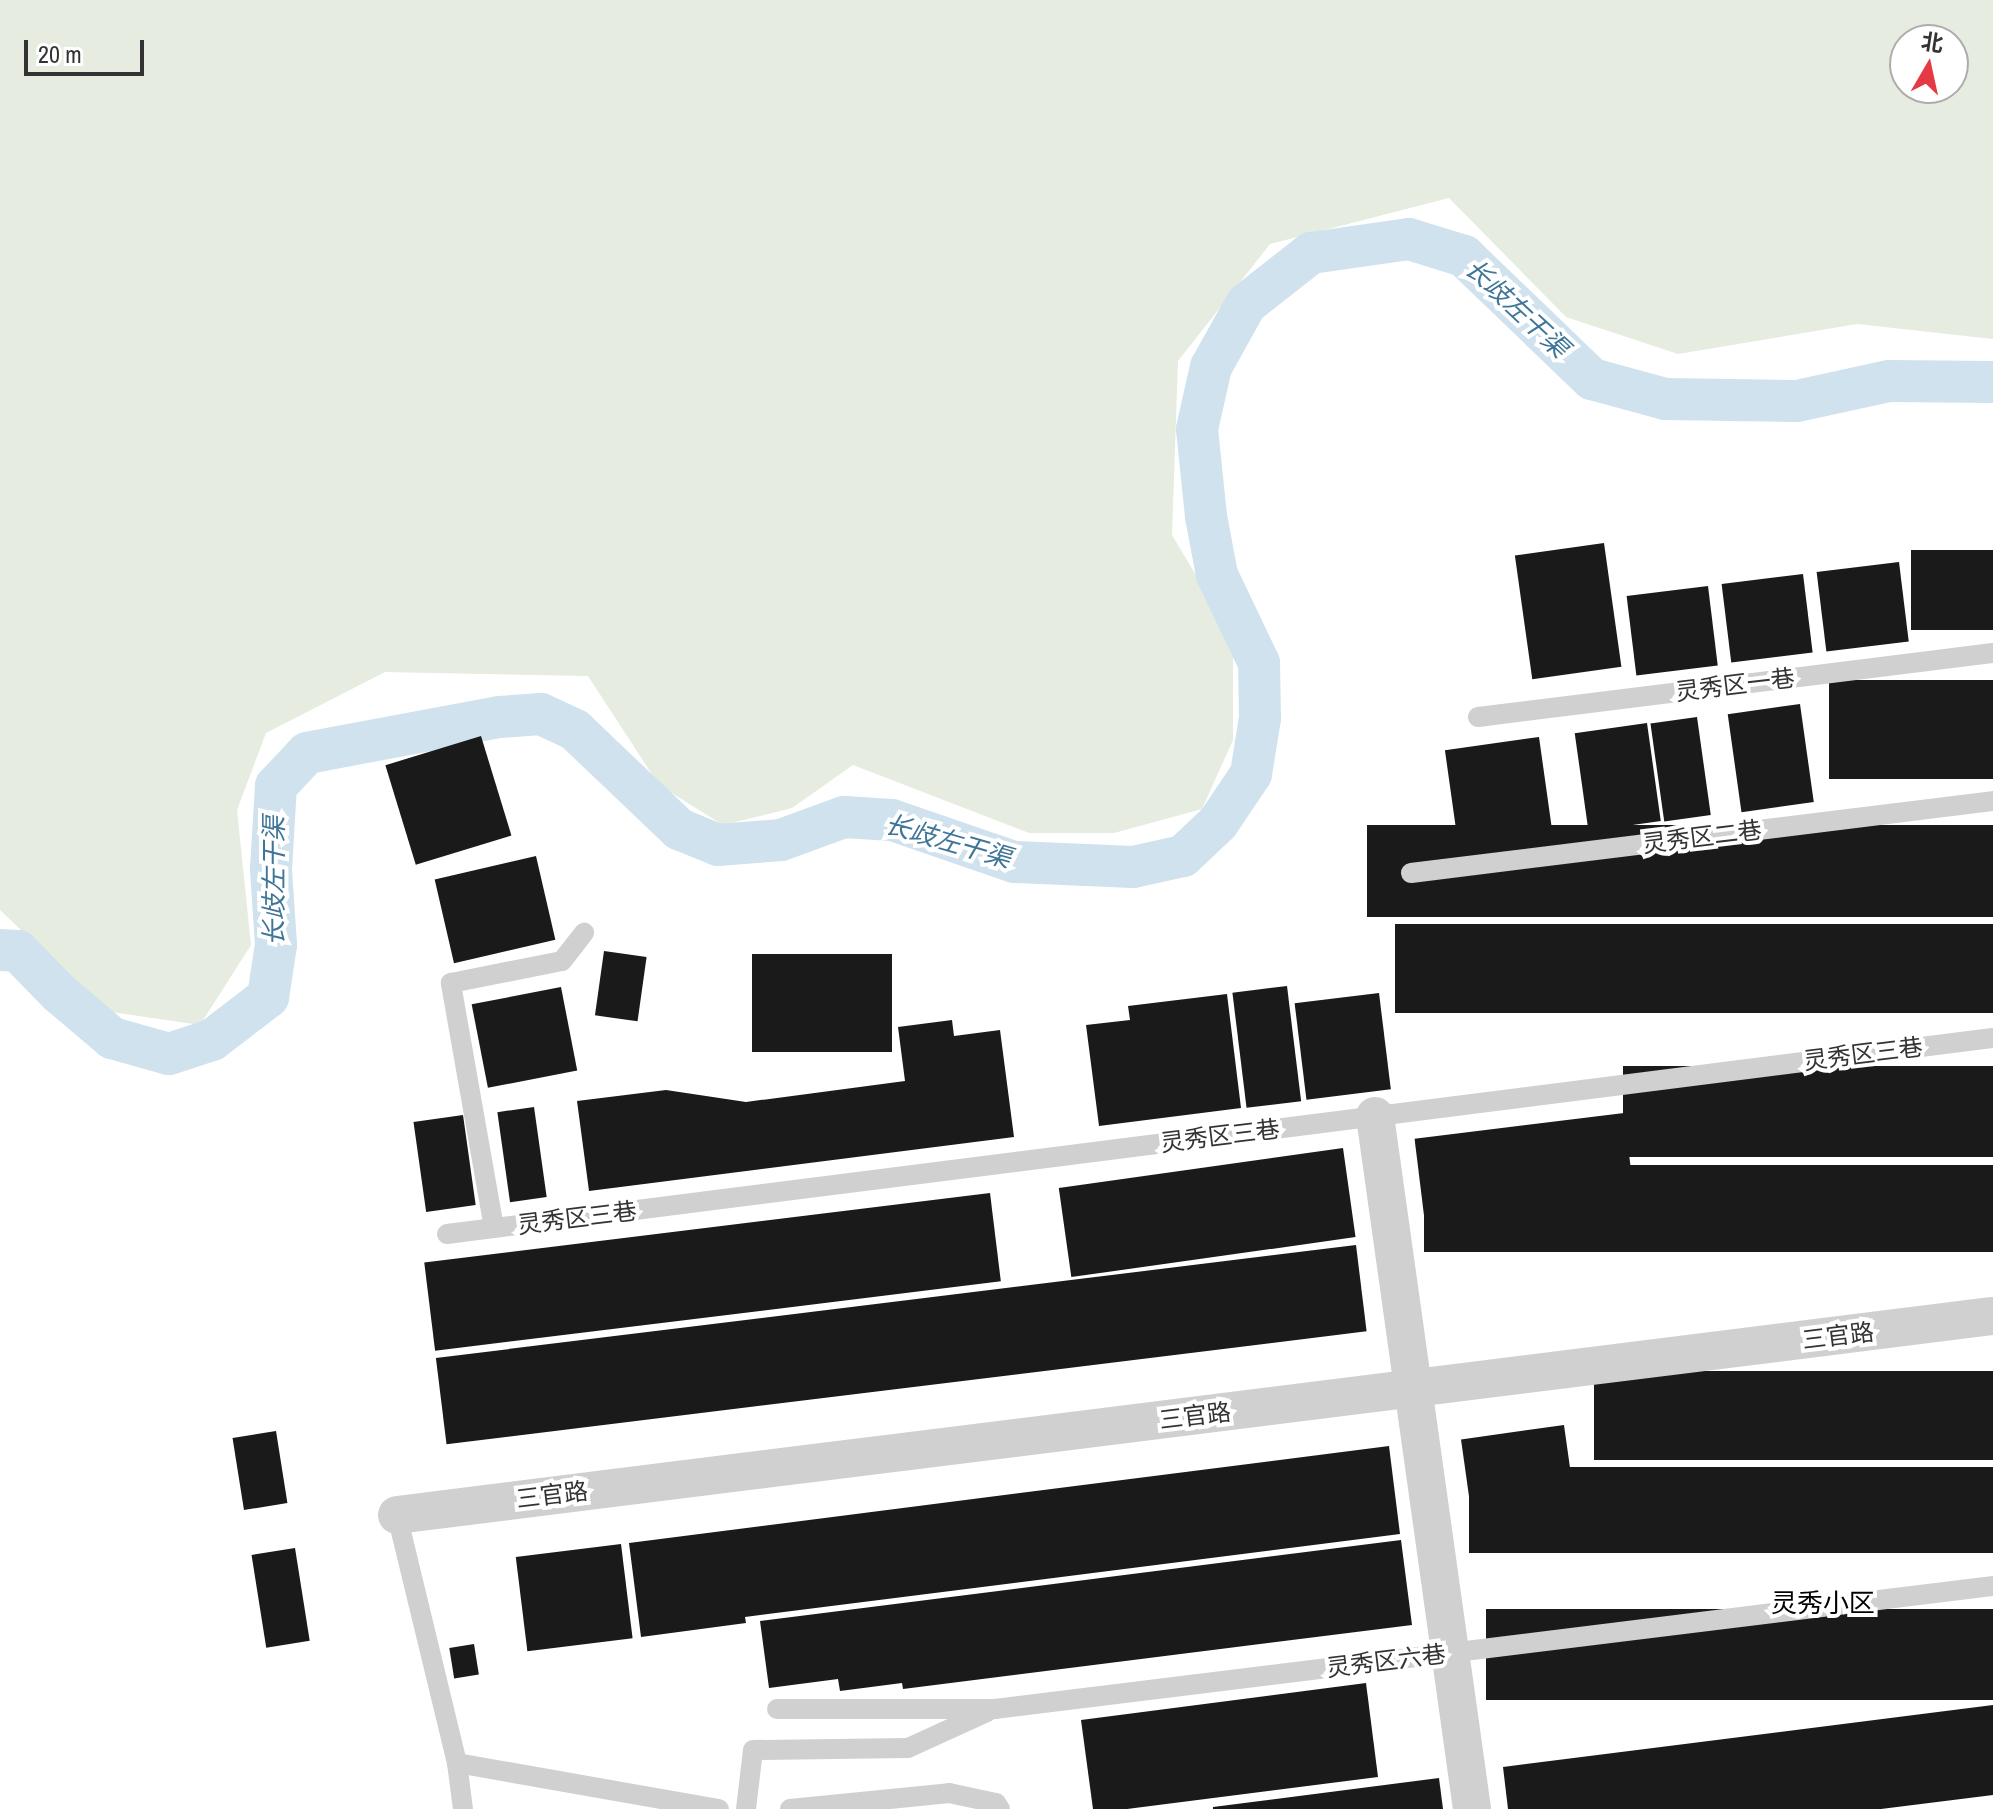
<!DOCTYPE html>
<meta charset="utf-8">
<style>
body{margin:0}
#map{position:relative;width:1993px;height:1809px;overflow:hidden;background:#fff;font-family:"Archivo Narrow","Noto Sans SC",sans-serif}
div>[style]{position:absolute}
.green>*{inset:0;background:#e6ecdf}
.canal>*{height:42px;margin:-21px;padding:0 21px;transform-origin:21px;border-radius:21px;background:#cfe2ee}
.building>*{inset:0;background:#1a1a1a;transform-origin:0 0}
.service>*{height:20px;margin:-10px;padding:0 10px;transform-origin:10px;border-radius:10px;background:#d0d0d0}
.minor>*{height:38px;margin:-19px;padding:0 19px;transform-origin:19px;border-radius:19px;background:#d0d0d0}
span{translate:-50% -50%;white-space:nowrap;text-align:center;line-height:1.15;-webkit-text-stroke:8px #fff;paint-order:stroke}
.street-label{font-size:24px;color:#333}
.water-label{font-size:26px;color:#3f7597;font-style:italic}
.neighbourhood-label{font-size:26px;color:#000}
.north{position:absolute;left:1889px;top:24px;width:80px;height:80px;box-sizing:border-box;background:#fff;border:2px solid #adadad;border-radius:50%;rotate:9deg;font-size:22px;font-weight:700;line-height:32px;text-align:center;color:#333}
.north::after{content:'';display:block;margin:auto;width:28px;height:36px;background:#e63946;clip-path:polygon(50% 0,100% 100%,50% 72%,0 100%)}
.scale{position:absolute;left:24px;top:40px;width:120px;height:36px;box-sizing:border-box;border:4px solid #333;border-top:0;padding-left:10px;font-size:24px;line-height:28px;white-space:nowrap;color:#333;-webkit-text-stroke:6px #fff;paint-order:stroke}
</style>
<div id="map">
<div class="green">
<i style="clip-path:polygon(evenodd,0 0,1993px 0,1993px 339px,1857px 324px,1678px 354px,1566px 317px,1449px 198px,1270px 244px,1178px 361px,1172px 535px,1233px 637px,1233px 740px,1202px 809px,1114px 833px,1029px 833px,853px 765px,792px 808px,723px 825px,659px 785px,588px 676px,385px 672px,266px 733px,237px 810px,251px 945px,200px 1025px,105px 1011px,0 910px,0 0,1905px 40px,1953px 40px,1953px 88px,1905px 88px,1905px 40px)"></i>
</div>
<div class="canal">
<i style="left:0;top:950px;width:18px;rotate:3deg"></i>
<i style="left:18px;top:951px;width:59px;rotate:45.7deg"></i>
<i style="left:59px;top:993px;width:70px;rotate:40.3deg"></i>
<i style="left:112px;top:1038px;width:59px;rotate:15.7deg"></i>
<i style="left:169px;top:1054px;width:45px;rotate:-18deg"></i>
<i style="left:212px;top:1040px;width:71px;rotate:-37.5deg"></i>
<i style="left:268px;top:997px;width:53px;rotate:-81.3deg"></i>
<i style="left:276px;top:945px;width:76px;rotate:-93.8deg"></i>
<i style="left:271px;top:869px;width:83px;rotate:-86.6deg"></i>
<i style="left:276px;top:786px;width:45px;rotate:-46.8deg"></i>
<i style="left:307px;top:753px;width:196px;rotate:-10.6deg"></i>
<i style="left:500px;top:717px;width:41px;rotate:-4.2deg"></i>
<i style="left:541px;top:714px;width:38px;rotate:25deg"></i>
<i style="left:575px;top:730px;width:144px;rotate:43.6deg"></i>
<i style="left:679px;top:829px;width:42px;rotate:22.3deg"></i>
<i style="left:718px;top:845px;width:63px;rotate:-4.5deg"></i>
<i style="left:781px;top:840px;width:67px;rotate:-20.1deg"></i>
<i style="left:844px;top:817px;width:48px;rotate:3.6deg"></i>
<i style="left:892px;top:820px;width:129px;rotate:19deg"></i>
<i style="left:1014px;top:862px;width:119px;rotate:2.4deg"></i>
<i style="left:1133px;top:867px;width:51px;rotate:-12.4deg"></i>
<i style="left:1183px;top:856px;width:48px;rotate:-43.3deg"></i>
<i style="left:1218px;top:823px;width:59px;rotate:-56deg"></i>
<i style="left:1251px;top:774px;width:57px;rotate:-80.9deg"></i>
<i style="left:1260px;top:718px;width:55px;rotate:-91deg"></i>
<i style="left:1259px;top:663px;width:98px;rotate:-115.5deg"></i>
<i style="left:1217px;top:575px;width:60px;rotate:-100.6deg"></i>
<i style="left:1206px;top:516px;width:87px;rotate:-95.9deg"></i>
<i style="left:1197px;top:429px;width:64px;rotate:-77.3deg"></i>
<i style="left:1211px;top:367px;width:72px;rotate:-60.9deg"></i>
<i style="left:1246px;top:304px;width:83px;rotate:-38.1deg"></i>
<i style="left:1311px;top:253px;width:99px;rotate:-8.1deg"></i>
<i style="left:1409px;top:239px;width:58px;rotate:17.2deg"></i>
<i style="left:1464px;top:256px;width:178px;rotate:43.9deg"></i>
<i style="left:1592px;top:379px;width:76px;rotate:15.3deg"></i>
<i style="left:1665px;top:399px;width:132px;rotate:0.9deg"></i>
<i style="left:1797px;top:401px;width:94px;rotate:-12.3deg"></i>
<i style="left:1889px;top:381px;width:104px;rotate:0.6deg"></i>
</div>
<div class="building">
<i style="left:1604px;top:543px;width:125px;height:90px;rotate:82deg"></i>
<i style="left:1993px;top:550px;width:80px;height:82px;rotate:90deg"></i>
<i style="left:1899px;top:562px;width:80px;height:83px;rotate:83deg"></i>
<i style="left:1803px;top:574px;width:79px;height:82px;rotate:83deg"></i>
<i style="left:1708px;top:586px;width:80px;height:82px;rotate:83deg"></i>
<i style="left:1993px;top:680px;width:99px;height:164px;rotate:90deg"></i>
<i style="left:1800px;top:704px;width:99px;height:73px;rotate:82deg"></i>
<i style="left:1697px;top:717px;width:99px;height:47px;rotate:82deg"></i>
<i style="left:1647px;top:723px;width:99px;height:73px;rotate:82deg"></i>
<i style="left:481px;top:736px;width:104px;height:100px;rotate:73deg"></i>
<i style="left:1539px;top:737px;width:99px;height:95px;rotate:82deg"></i>
<i style="left:1993px;top:825px;width:92px;height:626px;rotate:90deg"></i>
<i style="left:536px;top:856px;width:86px;height:104px;rotate:77deg"></i>
<i style="left:1993px;top:924px;width:89px;height:598px;rotate:90deg"></i>
<i style="left:604px;top:951px;width:43px;height:65px;rotate:8deg"></i>
<i style="left:892px;top:954px;width:98px;height:140px;rotate:90deg"></i>
<i style="left:1287px;top:986px;width:116px;height:55px;rotate:83deg"></i>
<i style="left:561px;top:987px;width:85px;height:91px;rotate:79deg"></i>
<i style="left:1379px;top:993px;width:97px;height:85px;rotate:83deg"></i>
<i style="clip-path:polygon(1227px 994px,1241px 1108px,1099px 1126px,1086px 1025px,1130px 1020px,1128px 1006px)"></i>
<i style="clip-path:polygon(952px 1020px,954px 1036px,1000px 1030px,1014px 1137px,589px 1191px,577px 1101px,666px 1090px,746px 1102px,905px 1081px,898px 1027px)"></i>
<i style="left:1993px;top:1066px;width:91px;height:370px;rotate:90deg"></i>
<i style="left:534px;top:1107px;width:91px;height:37px;rotate:82deg"></i>
<i style="left:1624px;top:1113px;width:90px;height:211px;rotate:83deg"></i>
<i style="left:463px;top:1115px;width:91px;height:50px;rotate:82deg"></i>
<i style="left:1343px;top:1148px;width:90px;height:287px;rotate:82deg"></i>
<i style="left:1993px;top:1165px;width:87px;height:569px;rotate:90deg"></i>
<i style="left:990px;top:1193px;width:89px;height:570px;rotate:83deg"></i>
<i style="left:1356px;top:1245px;width:87px;height:927px;rotate:83deg"></i>
<i style="left:1993px;top:1371px;width:89px;height:399px;rotate:90deg"></i>
<i style="left:1564px;top:1425px;width:89px;height:104px;rotate:82deg"></i>
<i style="left:276px;top:1431px;width:73px;height:44px;rotate:81deg"></i>
<i style="clip-path:polygon(1389px 1446px,1400px 1534px,745px 1617px,746px 1623px,641px 1637px,629px 1543px)"></i>
<i style="left:1993px;top:1467px;width:86px;height:524px;rotate:90deg"></i>
<i style="clip-path:polygon(1401px 1540px,1412px 1625px,903px 1689px,902px 1683px,840px 1691px,838px 1679px,769px 1688px,760px 1621px)"></i>
<i style="left:621px;top:1544px;width:95px;height:106px;rotate:83deg"></i>
<i style="left:295px;top:1548px;width:94px;height:44px;rotate:81deg"></i>
<i style="left:1993px;top:1609px;width:91px;height:507px;rotate:90deg"></i>
<i style="left:474px;top:1644px;width:31px;height:25px;rotate:81deg"></i>
<i style="clip-path:polygon(1366px 1683px,1378px 1777px,1127px 1809px,1093px 1809px,1081px 1720px)"></i>
<i style="clip-path:polygon(1993px 1705px,1993px 1795px,1881px 1809px,1508px 1809px,1503px 1767px)"></i>
<i style="clip-path:polygon(1439px 1778px,1443px 1809px,1213px 1809px,1213px 1807px)"></i>
</div>
<div class="service">
<i style="left:1478px;top:717px;width:519px;rotate:-7.08deg"></i>
<i style="left:1411px;top:873px;width:586px;rotate:-7.05deg"></i>
<i style="left:494px;top:1228px;width:249px;rotate:-100deg"></i>
<i style="left:451px;top:983px;width:113px;rotate:-11.2deg"></i>
<i style="left:562px;top:961px;width:36px;rotate:-52deg"></i>
<i style="left:447px;top:1234px;width:1558px;rotate:-7.23deg"></i>
<i style="left:397px;top:1515px;width:255px;rotate:76.4deg"></i>
<i style="left:457px;top:1763px;width:46px;rotate:82.6deg"></i>
<i style="left:777px;top:1709px;width:218px"></i>
<i style="left:995px;top:1709px;width:1006px;rotate:-7.03deg"></i>
<i style="left:457px;top:1763px;width:266px;rotate:10deg"></i>
<i style="left:746px;top:1809px;width:59px;rotate:-83.2deg"></i>
<i style="left:753px;top:1750px;width:155px;rotate:-0.7deg"></i>
<i style="left:908px;top:1748px;width:87px;rotate:-24.5deg"></i>
<i style="left:790px;top:1809px;width:160px;rotate:-5.7deg"></i>
<i style="left:949px;top:1793px;width:48px;rotate:12deg"></i>
<i style="left:996px;top:1803px;width:7px;rotate:56deg"></i>
</div>
<div class="minor">
<i style="left:1375px;top:1116px;width:700px;rotate:82.03deg"></i>
<i style="left:397px;top:1515px;width:1608px;rotate:-7.11deg"></i>
</div>
<div class="street-label">
<span style="left:1735px;top:685px;rotate:-7deg">灵秀区一巷</span>
<span style="left:1702px;top:837px;rotate:-7deg">灵秀区二巷</span>
<span style="left:1863px;top:1054px;rotate:-7deg">灵秀区三巷</span>
<span style="left:1220px;top:1136px;rotate:-7deg">灵秀区三巷</span>
<span style="left:577px;top:1218px;rotate:-7deg">灵秀区三巷</span>
<span style="left:1838px;top:1336px;rotate:-7deg">三官路</span>
<span style="left:1195px;top:1416px;rotate:-7deg">三官路</span>
<span style="left:552px;top:1495px;rotate:-7deg">三官路</span>
<span style="left:1386px;top:1661px;rotate:-7deg">灵秀区六巷</span>
</div>
<div class="water-label">
<span style="left:1517px;top:308px;rotate:43deg">长歧左干渠</span>
<span style="left:948px;top:841px;rotate:16deg">长歧左干渠</span>
<span style="left:274px;top:881px;rotate:-90deg">长歧左干渠</span>
</div>
<div class="neighbourhood-label">
<span style="left:1823px;top:1603px">灵秀小区</span>
</div>
<div class="north">北</div>
<div class="scale">20 m</div>
</div>
